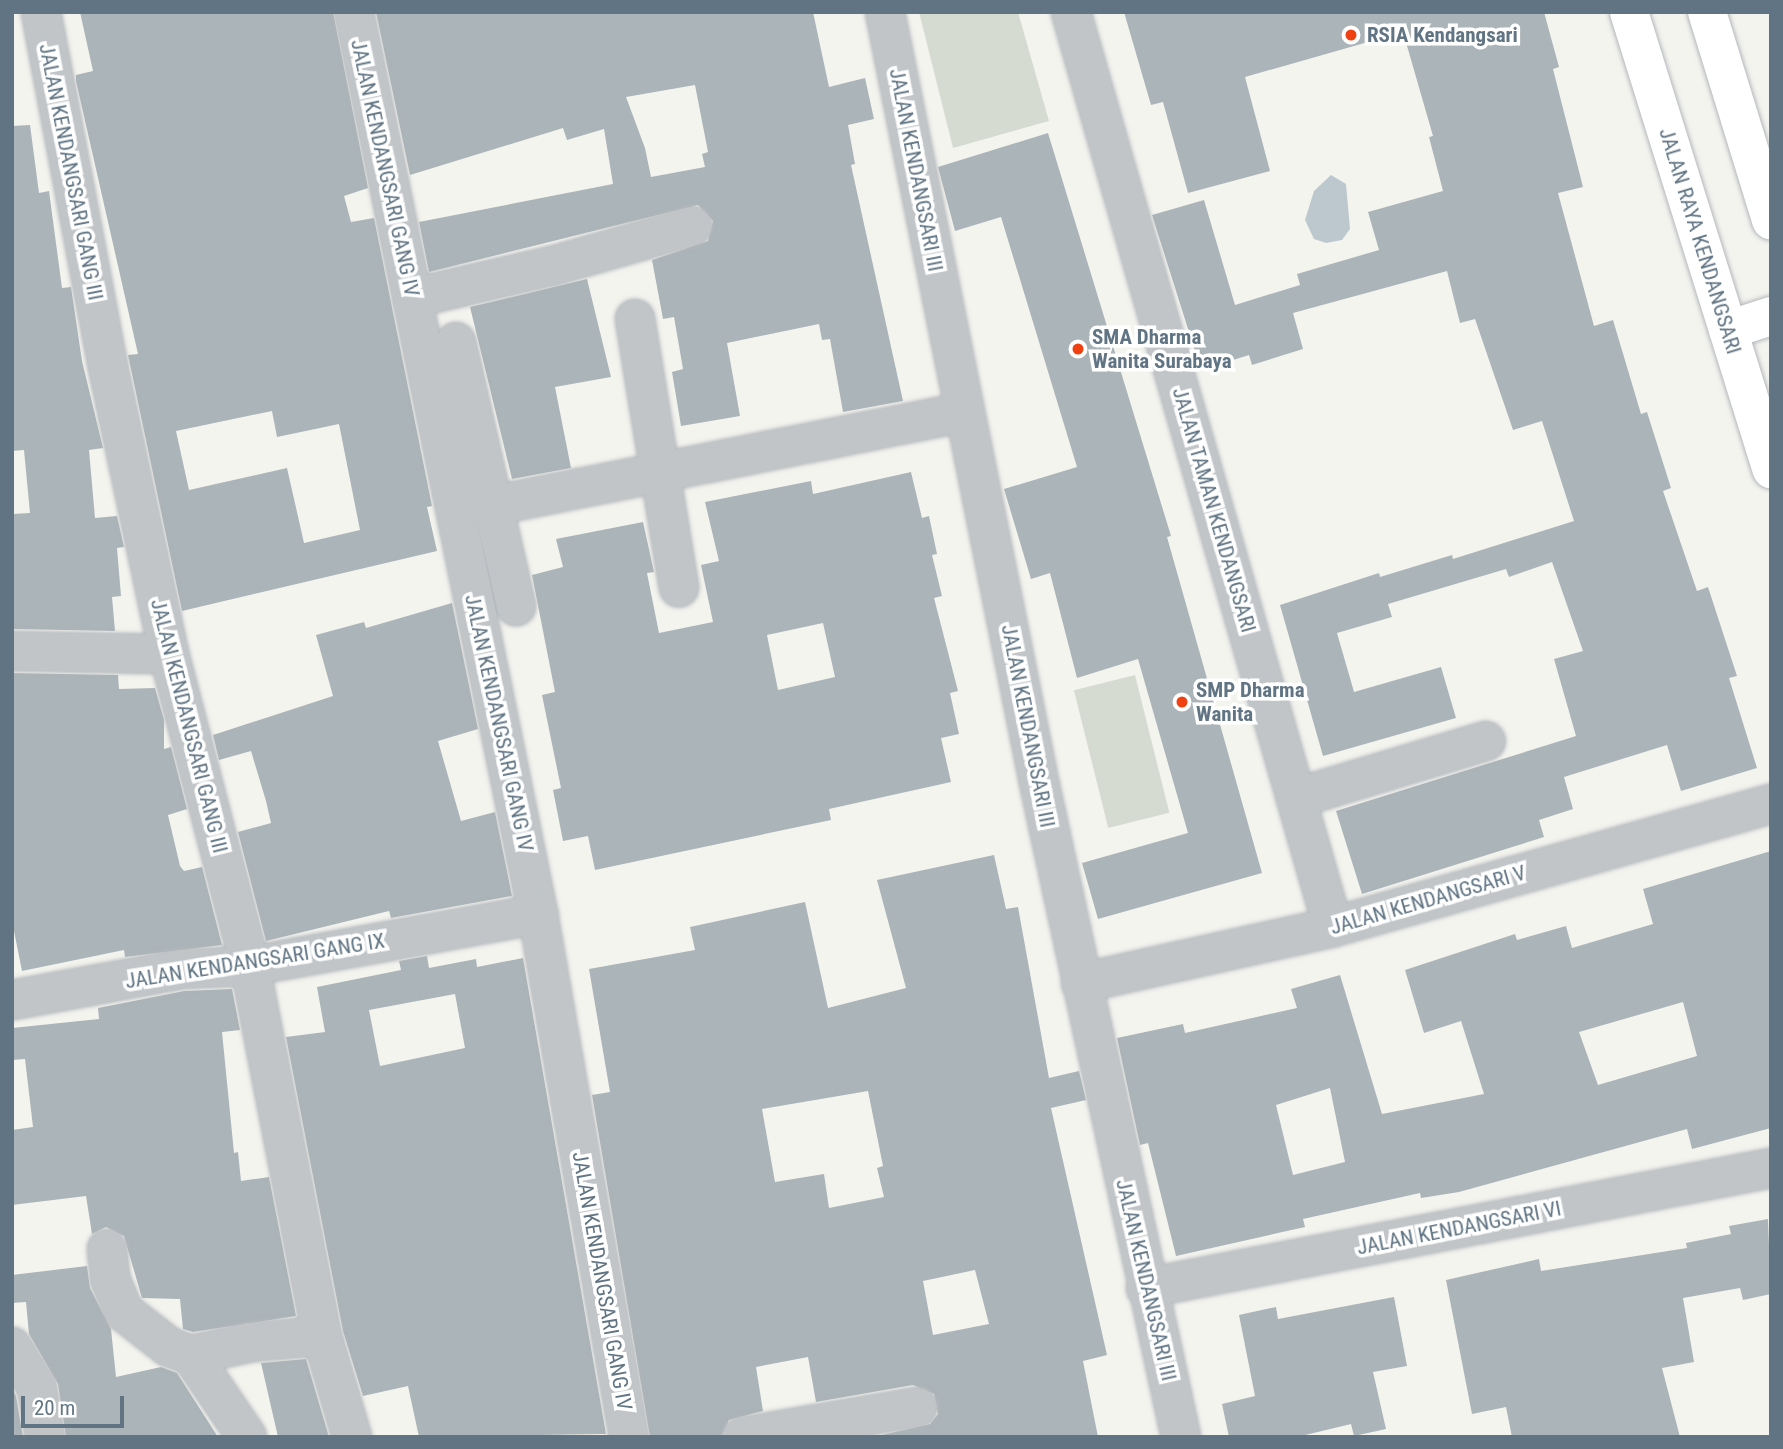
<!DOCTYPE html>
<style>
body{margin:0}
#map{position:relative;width:1783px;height:1449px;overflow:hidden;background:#f4f4ef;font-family:"Roboto Condensed",sans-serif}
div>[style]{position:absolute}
.green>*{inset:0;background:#d5dbd0;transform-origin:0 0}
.water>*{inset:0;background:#bcc8cd}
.building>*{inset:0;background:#abb4b8}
.roads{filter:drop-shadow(0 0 2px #b4b8bc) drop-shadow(0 0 2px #b4b8bc)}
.minor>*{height:38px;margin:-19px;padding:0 19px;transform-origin:19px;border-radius:19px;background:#c1c5c8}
.major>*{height:38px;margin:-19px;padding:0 19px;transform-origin:19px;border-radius:19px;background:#fff}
.dots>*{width:19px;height:19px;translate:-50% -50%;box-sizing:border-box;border:4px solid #fff;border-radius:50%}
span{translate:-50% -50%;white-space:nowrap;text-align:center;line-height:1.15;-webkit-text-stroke:7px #fff;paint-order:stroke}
.poi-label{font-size:21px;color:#607483;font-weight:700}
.left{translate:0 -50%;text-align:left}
.street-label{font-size:21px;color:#607483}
.frame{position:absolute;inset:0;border:14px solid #607483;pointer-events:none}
.scale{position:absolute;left:21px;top:1396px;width:103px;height:32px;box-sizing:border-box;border:4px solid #607483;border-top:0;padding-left:9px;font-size:21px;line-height:24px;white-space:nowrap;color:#607483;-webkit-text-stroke:5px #fff;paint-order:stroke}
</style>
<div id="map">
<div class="green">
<i style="clip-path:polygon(919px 12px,1018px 12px,1049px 121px,953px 148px)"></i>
<i style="left:1135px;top:675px;width:142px;height:63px;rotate:76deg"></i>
</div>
<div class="water">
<i style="clip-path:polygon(1331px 175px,1346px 184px,1350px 229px,1342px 240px,1326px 243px,1314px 239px,1305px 220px,1314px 191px)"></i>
</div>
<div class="building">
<i style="clip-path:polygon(evenodd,80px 12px,333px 12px,368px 188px,344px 196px,351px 222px,374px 218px,432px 506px,427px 507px,437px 551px,182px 611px,128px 355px,138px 354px,76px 81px,76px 75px,93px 71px,80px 12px,272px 411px,277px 437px,339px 424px,360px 530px,304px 543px,287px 468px,189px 490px,176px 431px,272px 411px)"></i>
<i style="clip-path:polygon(evenodd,376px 12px,813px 12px,829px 87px,865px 78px,874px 119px,848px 125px,855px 164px,851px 165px,903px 401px,843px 412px,830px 339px,822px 340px,819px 324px,727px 343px,740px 416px,681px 426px,672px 372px,683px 369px,674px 317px,663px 319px,652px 260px,708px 241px,713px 221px,698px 205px,429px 272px,419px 222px,613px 184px,604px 129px,567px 140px,563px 128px,410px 175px,376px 12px,695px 85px,708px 152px,702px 154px,705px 167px,651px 177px,645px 148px,626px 97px,695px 85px)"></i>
<i style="clip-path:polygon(1124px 12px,1544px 12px,1559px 67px,1553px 69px,1583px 187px,1558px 193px,1594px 326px,1613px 320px,1641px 414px,1647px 412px,1671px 488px,1663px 491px,1697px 591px,1708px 587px,1737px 676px,1729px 678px,1757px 768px,1681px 791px,1667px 745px,1564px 777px,1573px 809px,1539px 820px,1544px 837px,1362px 894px,1336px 811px,1576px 736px,1554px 659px,1583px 651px,1552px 562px,1509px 577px,1506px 569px,1388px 604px,1392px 617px,1337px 633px,1354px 692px,1441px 667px,1456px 718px,1323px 756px,1280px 605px,1379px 573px,1380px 577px,1452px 555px,1453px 559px,1574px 521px,1542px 421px,1513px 430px,1475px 319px,1460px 323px,1447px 271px,1293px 313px,1303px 349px,1252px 365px,1249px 355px,1201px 370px,1152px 215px,1204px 200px,1235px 305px,1300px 285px,1297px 274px,1379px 250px,1368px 212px,1443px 191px,1429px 137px,1433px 136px,1403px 32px,1245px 77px,1270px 171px,1188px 193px,1163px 102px,1151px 105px)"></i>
<i style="clip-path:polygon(30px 125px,39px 193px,49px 191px,62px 288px,71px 287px,82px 361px,103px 448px,89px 450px,95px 518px,117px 516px,124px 547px,117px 548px,121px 596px,112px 597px,115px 631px,12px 629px,12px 514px,30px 513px,24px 450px,12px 451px,12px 126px)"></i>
<i style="clip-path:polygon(1048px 133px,1171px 536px,1167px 537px,1262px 873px,1098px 919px,1082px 863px,1188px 833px,1138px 659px,1077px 678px,1050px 573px,1031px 579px,1004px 489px,1077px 467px,1001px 217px,955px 231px,938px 167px)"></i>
<i style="clip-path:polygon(587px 279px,611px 377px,555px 387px,571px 468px,512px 479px,470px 307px)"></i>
<i style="clip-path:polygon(evenodd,911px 472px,922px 518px,929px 516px,937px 554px,932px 555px,942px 596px,934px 598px,958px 691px,950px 693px,959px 734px,941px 738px,951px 782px,829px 809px,831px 820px,595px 870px,588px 836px,563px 841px,553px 790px,561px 788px,542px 695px,555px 692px,532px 575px,563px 567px,556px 539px,643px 522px,654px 572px,647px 573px,659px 633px,713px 622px,701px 565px,719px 561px,705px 502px,811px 481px,813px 494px,911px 472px,823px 623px,835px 677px,778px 690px,767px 635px,823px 623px)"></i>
<i style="clip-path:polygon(452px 603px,478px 729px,438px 741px,461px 821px,495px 812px,512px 896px,391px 918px,389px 911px,266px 941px,238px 832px,271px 823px,266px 801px,251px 751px,219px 760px,213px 735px,333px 696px,316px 635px,364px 622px,366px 628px)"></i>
<i style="clip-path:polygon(12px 673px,118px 675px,119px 689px,155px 688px,164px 720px,164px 749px,171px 747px,187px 809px,168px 815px,180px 866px,184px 871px,202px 867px,222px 945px,125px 957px,124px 950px,22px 971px,12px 921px)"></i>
<i style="clip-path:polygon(evenodd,1771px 851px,1771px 1128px,1692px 1149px,1687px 1129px,1459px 1192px,1421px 1198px,1420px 1193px,1303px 1219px,1305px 1227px,1176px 1256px,1148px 1143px,1140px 1145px,1117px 1038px,1183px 1024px,1185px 1033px,1297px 1008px,1291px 989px,1340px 975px,1382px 1114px,1484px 1094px,1461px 1021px,1424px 1033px,1405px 970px,1515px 934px,1517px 940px,1566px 926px,1572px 948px,1653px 924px,1643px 889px,1771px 851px,1683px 1002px,1697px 1056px,1598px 1085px,1579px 1032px,1683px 1002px,1771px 851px,1330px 1088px,1345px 1162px,1293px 1175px,1276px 1105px,1330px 1088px)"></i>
<i style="clip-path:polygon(evenodd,994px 855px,1006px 909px,1018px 907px,1049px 1078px,1079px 1071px,1086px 1100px,1051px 1108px,1107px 1355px,1083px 1361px,1098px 1437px,873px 1437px,930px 1424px,938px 1414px,934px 1394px,913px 1385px,816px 1402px,808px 1357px,756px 1367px,763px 1411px,729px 1420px,721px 1437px,650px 1437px,592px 1095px,610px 1092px,589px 969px,695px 950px,690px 927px,805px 902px,828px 1008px,906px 988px,877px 880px,994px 855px,868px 1091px,883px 1166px,877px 1168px,884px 1197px,829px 1208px,824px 1174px,775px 1182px,762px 1109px,868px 1091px,994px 855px,975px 1270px,989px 1324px,933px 1335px,923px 1281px,975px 1270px)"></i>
<i style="clip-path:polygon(evenodd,427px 956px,429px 968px,476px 959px,477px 967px,523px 958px,606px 1434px,419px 1437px,408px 1386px,363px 1396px,343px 1331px,286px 1037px,325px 1032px,317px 987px,401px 970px,399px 961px,427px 956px,455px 994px,465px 1048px,380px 1066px,369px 1010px,455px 994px)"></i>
<i style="clip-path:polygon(232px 989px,240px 1030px,222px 1032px,234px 1153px,238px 1152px,241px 1181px,269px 1177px,296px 1316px,193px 1332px,183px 1329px,180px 1299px,142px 1298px,124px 1236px,106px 1227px,92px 1234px,86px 1196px,12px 1205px,12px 1130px,33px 1127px,25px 1059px,12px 1060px,12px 1028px,99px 1019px,98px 1008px,184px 991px)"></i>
<i style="clip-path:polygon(1768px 1219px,1771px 1294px,1743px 1300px,1740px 1288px,1683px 1298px,1694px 1362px,1662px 1368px,1680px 1437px,1512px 1437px,1506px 1407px,1472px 1414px,1446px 1280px,1539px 1259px,1541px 1271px,1687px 1248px,1686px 1243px,1731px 1234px,1729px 1226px)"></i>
<i style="clip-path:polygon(87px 1266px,90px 1288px,111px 1329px,116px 1377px,161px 1367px,177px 1373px,218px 1437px,66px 1437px,58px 1384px,29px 1334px,26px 1302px,12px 1303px,12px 1275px)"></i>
<i style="clip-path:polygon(1394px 1297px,1407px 1366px,1373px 1372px,1386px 1429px,1354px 1436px,1351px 1424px,1297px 1437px,1229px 1437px,1222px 1404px,1255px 1396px,1239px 1315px,1276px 1307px,1278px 1319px)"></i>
<i style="clip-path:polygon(306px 1359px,329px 1437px,278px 1437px,261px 1363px)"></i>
<i style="clip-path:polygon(12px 1389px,16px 1396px,23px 1437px,12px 1437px)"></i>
</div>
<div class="roads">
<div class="minor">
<i style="left:41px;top:12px;width:361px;rotate:79.3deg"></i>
<i style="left:108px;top:367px;width:293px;rotate:78deg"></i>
<i style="left:169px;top:654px;width:322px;rotate:75.4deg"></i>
<i style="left:250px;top:966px;width:377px;rotate:79deg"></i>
<i style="left:322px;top:1336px;width:105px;rotate:73.5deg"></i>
<i style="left:354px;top:12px;width:921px;rotate:78.47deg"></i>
<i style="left:538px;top:914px;width:531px;rotate:80.13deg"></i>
<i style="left:885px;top:12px;width:785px;rotate:78.69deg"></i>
<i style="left:1039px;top:782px;width:670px;rotate:77.77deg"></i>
<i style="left:1071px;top:12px;width:952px;rotate:74.02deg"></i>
<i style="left:412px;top:298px;width:144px;rotate:-12.9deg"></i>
<i style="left:552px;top:266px;width:146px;rotate:-15.9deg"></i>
<i style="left:635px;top:319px;width:272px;rotate:80.7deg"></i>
<i style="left:456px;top:342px;width:271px;rotate:77.2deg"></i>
<i style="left:490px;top:506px;width:483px;rotate:-11.2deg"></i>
<i style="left:12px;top:651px;width:157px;rotate:1.1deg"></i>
<i style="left:1296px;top:798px;width:198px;rotate:-16.7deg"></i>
<i style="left:1081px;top:983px;width:258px;rotate:-12.5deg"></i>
<i style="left:1333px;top:927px;width:455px;rotate:-15.7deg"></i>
<i style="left:12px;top:1000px;width:173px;rotate:-10.3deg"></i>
<i style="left:182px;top:969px;width:68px;rotate:-2.5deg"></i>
<i style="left:250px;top:966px;width:293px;rotate:-10.2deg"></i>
<i style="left:107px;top:1249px;width:30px;rotate:84deg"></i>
<i style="left:110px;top:1279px;width:36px;rotate:67deg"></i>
<i style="left:124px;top:1312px;width:57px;rotate:37.9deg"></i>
<i style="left:169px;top:1347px;width:23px;rotate:20deg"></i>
<i style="left:191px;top:1355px;width:99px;rotate:55.7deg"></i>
<i style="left:1146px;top:1288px;width:636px;rotate:-10.87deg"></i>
<i style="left:12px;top:1347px;width:48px;rotate:58.6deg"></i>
<i style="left:37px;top:1388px;width:50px;rotate:80.7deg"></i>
<i style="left:191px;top:1355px;width:61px;rotate:-12.2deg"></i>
<i style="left:251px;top:1342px;width:71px;rotate:-4.8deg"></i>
<i style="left:742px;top:1437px;width:178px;rotate:-9.7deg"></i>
</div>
<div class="major">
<i style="left:1629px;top:12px;width:479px;rotate:72.7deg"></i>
<i style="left:1707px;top:12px;width:218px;rotate:72.9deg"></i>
<i style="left:1728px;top:330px;width:45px;rotate:-18deg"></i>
</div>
</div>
<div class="dots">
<i style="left:1351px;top:35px;background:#f04113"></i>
<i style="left:1078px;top:349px;background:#f04113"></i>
<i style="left:1182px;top:702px;background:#f04113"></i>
</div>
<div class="poi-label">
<span class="left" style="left:1367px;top:35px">RSIA Kendangsari</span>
<span class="left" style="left:1092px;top:349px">SMA Dharma<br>Wanita Surabaya</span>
<span class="left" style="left:1196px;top:702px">SMP Dharma<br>Wanita</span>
</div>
<div class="street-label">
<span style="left:385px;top:168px;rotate:78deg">JALAN KENDANGSARI GANG IV</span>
<span style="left:916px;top:170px;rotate:79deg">JALAN KENDANGSARI III</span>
<span style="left:71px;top:172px;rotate:79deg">JALAN KENDANGSARI GANG III</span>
<span style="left:1700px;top:241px;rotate:73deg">JALAN RAYA KENDANGSARI</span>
<span style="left:1214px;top:510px;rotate:74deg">JALAN TAMAN KENDANGSARI</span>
<span style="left:499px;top:723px;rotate:78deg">JALAN KENDANGSARI GANG IV</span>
<span style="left:189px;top:726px;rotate:76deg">JALAN KENDANGSARI GANG III</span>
<span style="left:1028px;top:726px;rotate:79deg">JALAN KENDANGSARI III</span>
<span style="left:1428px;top:900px;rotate:-16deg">JALAN KENDANGSARI V</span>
<span style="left:255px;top:961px;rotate:-9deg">JALAN KENDANGSARI GANG IX</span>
<span style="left:1459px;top:1228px;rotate:-11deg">JALAN KENDANGSARI VI</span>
<span style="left:1146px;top:1280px;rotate:77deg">JALAN KENDANGSARI III</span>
<span style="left:602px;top:1281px;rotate:80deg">JALAN KENDANGSARI GANG IV</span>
</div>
<div class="frame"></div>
<div class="scale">20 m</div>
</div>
